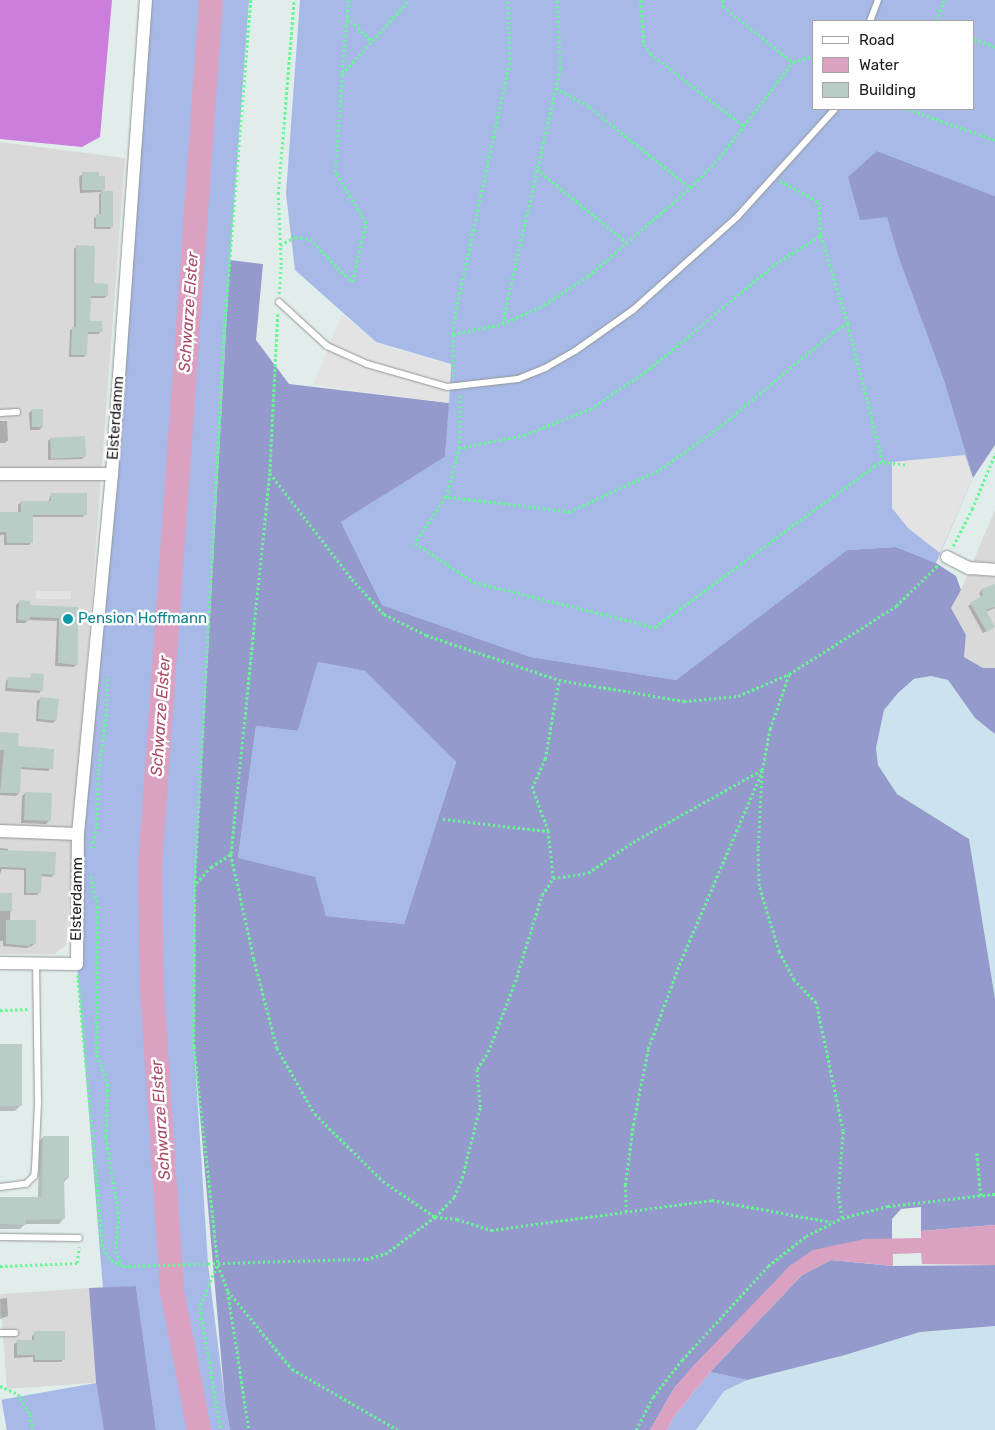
<!DOCTYPE html>
<style>
body{margin:0}
#map{position:relative;width:995px;height:1430px;overflow:hidden;background:#e0edeb;font-family:Rubik,sans-serif}
div>[style]{position:absolute}
.residential>*{inset:0;background:#d8d9d8;transform-origin:0 0}
.farmland>*{inset:0;background:#cbe3ec}
.grass>*{inset:0;background:#a6b9e7;transform-origin:0 0}
.forest>*{inset:0;background:#959acc}
.pitch>*{inset:0;background:#cb7edc}
.parking>*{inset:0;background:#e3e3e3;transform-origin:0 0}
.water>*{inset:0;background:#daa1c1}
.shadow>*{inset:0;background:#0003}
.river>*{height:24px;margin:-12px;padding:0 12px;transform-origin:12px;border-radius:12px;background:#daa1c1}
.building>*{inset:0;background:#baccc6;transform-origin:0 0}
.path>*{height:2.5px;margin-top:-1.25px;transform-origin:0;background:repeating-linear-gradient(90deg,#67f793 0 2.5px,transparent 0 5px)}
.roads{filter:drop-shadow(0 0 1px #959595) drop-shadow(0 0 1px #959595)}
.lane>*{height:6px;margin:-3px;padding:0 3px;transform-origin:3px;border-radius:3px;background:#fff}
.street>*{height:12px;margin:-6px;padding:0 6px;transform-origin:6px;border-radius:6px;background:#fff}
.dots>*{width:14px;height:14px;translate:-50% -50%;box-sizing:border-box;border:2px solid #fff;border-radius:50%}
span{translate:-50% -50%;white-space:nowrap;text-align:center;line-height:1.15;-webkit-text-stroke:5px #fff;paint-order:stroke}
.street-label{font-size:15px;color:#1b1b1b}
.culture-label{font-size:15px;color:#0d838f}
.left{translate:0 -50%;text-align:left}
.water-label{font-size:16px;color:#a84a66;font-style:italic}
.legend{position:absolute;left:812px;top:20px;width:162px;height:90px;box-sizing:border-box;background:#fff;border:1px solid #a4a4a4;margin:0;padding:6px 9px;list-style:none;font-size:15px;color:#1b1b1b}
.legend li{display:flex;align-items:center;gap:10px;height:25px}
.legend b{width:25px;border:1px solid #a4a4a4}
</style>
<div id="map">
<div class="residential">
<i style="clip-path:polygon(0 142px,125px 158px,66px 945px,55px 954px,0 954px)"></i>
<i style="clip-path:polygon(995px 510px,995px 668px,983px 668px,964px 657px,966px 635px,951px 608px,961px 590px)"></i>
<i style="left:89px;top:1288px;width:95px;height:89px;rotate:86deg"></i>
</div>
<div class="farmland">
<i style="clip-path:polygon(931px 676px,948px 680px,975px 718px,995px 734px,995px 999px,969px 839px,897px 794px,878px 765px,876px 748px,884px 710px,898px 693px,915px 679px)"></i>
<i style="clip-path:polygon(995px 1326px,995px 1430px,696px 1430px,724px 1391px,747px 1380px,845px 1355px,920px 1332px)"></i>
</div>
<div class="grass">
<i style="clip-path:polygon(152px 0,249px 0,230px 260px,195px 884px,194px 1046px,208px 1264px,225px 1402px,230px 1430px,156px 1430px,136px 1286px,103px 1289px,77px 964px,78px 834px)"></i>
<i style="clip-path:polygon(evenodd,300px 0,995px 0,995px 196px,877px 151px,887px 216px,898px 256px,944px 381px,973px 478px,936px 563px,896px 547px,847px 550px,676px 680px,531px 657px,382px 605px,341px 522px,445px 457px,451px 364px,376px 342px,295px 270px,286px 194px,300px 0,814px 21px,974px 21px,974px 109px,814px 109px,814px 21px)"></i>
<i style="clip-path:polygon(318px 662px,365px 671px,456px 762px,404px 924px,326px 916px,238px 858px,256px 726px,298px 731px)"></i>
<i style="clip-path:polygon(710px 1372px,747px 1380px,724px 1391px,696px 1430px,667px 1430px,673px 1418px)"></i>
<i style="left:96px;top:1383px;width:48px;height:96px;rotate:80deg"></i>
</div>
<div class="forest">
<i style="clip-path:polygon(877px 151px,995px 196px,995px 445px,973px 478px,944px 381px,898px 256px,887px 217px,860px 220px,848px 177px)"></i>
<i style="clip-path:polygon(evenodd,230px 260px,263px 264px,256px 340px,289px 384px,449px 403px,445px 457px,341px 522px,382px 605px,531px 657px,676px 680px,847px 550px,896px 547px,936px 563px,956px 576px,961px 590px,951px 608px,966px 635px,964px 657px,983px 668px,995px 668px,995px 734px,975px 718px,948px 680px,931px 676px,914px 679px,898px 693px,884px 710px,876px 748px,878px 765px,897px 794px,969px 839px,995px 999px,995px 1225px,921px 1231px,921px 1207px,901px 1209px,892px 1219px,892px 1239px,865px 1239px,791px 1265px,675px 1387px,650px 1430px,230px 1430px,225px 1402px,194px 1046px,195px 884px,230px 260px,318px 662px,365px 671px,456px 762px,404px 924px,326px 916px,315px 877px,238px 858px,256px 726px,298px 731px,318px 662px)"></i>
<i style="clip-path:polygon(831px 1260px,893px 1266px,995px 1265px,995px 1326px,920px 1332px,845px 1355px,747px 1380px,710px 1372px,802px 1275px)"></i>
<i style="clip-path:polygon(136px 1286px,156px 1430px,104px 1430px,96px 1383px,89px 1288px)"></i>
</div>
<div class="pitch">
<i style="clip-path:polygon(0 0,112px 0,100px 137px,82px 147px,0 139px)"></i>
</div>
<div class="parking">
<i style="clip-path:polygon(342px 314px,376px 343px,451px 365px,449px 403px,313px 385px)"></i>
<i style="clip-path:polygon(965px 455px,973px 478px,940px 553px,908px 528px,892px 508px,892px 462px)"></i>
<i style="left:71px;top:591px;width:8px;height:35px;rotate:90deg"></i>
</div>
<div class="water">
<i style="clip-path:polygon(995px 1225px,995px 1265px,922px 1264px,921px 1253px,893px 1254px,893px 1266px,831px 1260px,802px 1275px,710px 1372px,673px 1418px,667px 1430px,650px 1430px,675px 1387px,693px 1366px,791px 1265px,813px 1250px,865px 1239px,921px 1238px,921px 1231px)"></i>
</div>
<div class="shadow">
<i style="clip-path:polygon(82px 174px,104px 189px,101px 192px,80px 193px,79px 177px)"></i>
<i style="clip-path:polygon(101px 192px,112px 226px,110px 229px,94px 229px,94px 218px,99px 216px,99px 195px)"></i>
<i style="clip-path:polygon(77px 246px,93px 285px,107px 296px,104px 298px,90px 298px,89px 322px,101px 331px,99px 334px,87px 334px,86px 355px,84px 357px,69px 357px,70px 330px,74px 328px,74px 249px)"></i>
<i style="clip-path:polygon(32px 410px,42px 427px,39px 430px,30px 430px,29px 413px)"></i>
<i style="clip-path:polygon(0 421px,7px 421px,8px 440px,5px 443px,0 443px)"></i>
<i style="clip-path:polygon(51px 438px,84px 457px,82px 459px,48px 460px,48px 441px)"></i>
<i style="clip-path:polygon(51px 495px,85px 514px,83px 517px,32px 517px,32px 542px,29px 545px,4px 545px,4px 535px,0 535px,0 513px,18px 513px,18px 505px,21px 502px,48px 502px)"></i>
<i style="clip-path:polygon(995px 585px,995px 608px,985px 612px,991px 629px,983px 633px,968px 606px,981px 598px,979px 593px,982px 590px)"></i>
<i style="clip-path:polygon(19px 602px,29px 606px,77px 608px,77px 664px,74px 667px,55px 666px,57px 621px,29px 620px,25px 623px,16px 623px,16px 605px)"></i>
<i style="clip-path:polygon(32px 674px,41px 691px,39px 693px,5px 691px,6px 681px,9px 678px,29px 680px)"></i>
<i style="clip-path:polygon(40px 699px,56px 720px,53px 723px,36px 721px,37px 701px)"></i>
<i style="clip-path:polygon(0 733px,17px 747px,51px 768px,48px 771px,20px 769px,19px 793px,16px 796px,0 795px)"></i>
<i style="clip-path:polygon(25px 793px,49px 821px,46px 824px,21px 823px,22px 796px)"></i>
<i style="clip-path:polygon(0 848px,8px 849px,8px 851px,54px 874px,52px 877px,40px 876px,40px 892px,37px 895px,24px 895px,24px 870px,2px 869px,0 874px)"></i>
<i style="clip-path:polygon(0 895px,11px 895px,10px 921px,35px 943px,32px 946px,26px 948px,3px 946px,3px 941px,0 941px)"></i>
<i style="clip-path:polygon(0 1046px,21px 1105px,15px 1111px,0 1111px)"></i>
<i style="clip-path:polygon(43px 1137px,68px 1178px,63px 1183px,63px 1219px,59px 1224px,25px 1224px,20px 1229px,0 1229px,0 1198px,38px 1199px,39px 1142px)"></i>
<i style="clip-path:polygon(7px 1298px,8px 1316px,0 1319px,0 1299px)"></i>
<i style="clip-path:polygon(35px 1333px,64px 1359px,61px 1362px,33px 1362px,33px 1357px,14px 1358px,14px 1344px,17px 1342px,32px 1341px,32px 1336px)"></i>
</div>
<div class="river">
<i style="left:199px;top:1430px;width:142px;rotate:-101deg"></i>
<i style="left:172px;top:1291px;width:300px;rotate:-93.8deg"></i>
<i style="left:152px;top:992px;width:125px;rotate:-90.9deg"></i>
<i style="left:150px;top:867px;width:869px;rotate:-85.98deg"></i>
</div>
<div class="building">
<i style="clip-path:polygon(82px 172px,99px 172px,99px 176px,105px 176px,105px 190px,82px 190px)"></i>
<i style="clip-path:polygon(101px 191px,113px 191px,113px 227px,96px 227px,96px 214px,101px 214px)"></i>
<i style="clip-path:polygon(76px 245px,95px 246px,94px 283px,108px 284px,108px 296px,91px 296px,90px 321px,102px 321px,103px 332px,88px 332px,87px 355px,71px 355px,72px 327px,76px 327px)"></i>
<i style="left:32px;top:409px;width:11px;height:18px"></i>
<i style="left:85px;top:436px;width:21px;height:35px;rotate:87deg"></i>
<i style="clip-path:polygon(51px 493px,87px 493px,87px 515px,33px 515px,33px 543px,7px 543px,6px 532px,0 532px,0 512px,21px 512px,21px 501px,51px 501px)"></i>
<i style="clip-path:polygon(995px 584px,995px 607px,986px 610px,995px 627px,987px 632px,970px 603px,983px 595px,981px 589px)"></i>
<i style="clip-path:polygon(19px 600px,30px 601px,30px 605px,78px 607px,78px 665px,58px 663px,59px 618px,30px 617px,29px 621px,18px 620px)"></i>
<i style="clip-path:polygon(31px 673px,44px 674px,43px 691px,7px 688px,8px 677px,31px 678px)"></i>
<i style="left:40px;top:697px;width:19px;height:22px;rotate:6deg"></i>
<i style="clip-path:polygon(0 732px,19px 733px,18px 746px,54px 749px,53px 769px,21px 767px,20px 793px,0 793px,4px 750px,0 750px)"></i>
<i style="left:25px;top:792px;width:27px;height:28px;rotate:2deg"></i>
<i style="clip-path:polygon(0 850px,56px 852px,55px 875px,42px 874px,41px 893px,26px 893px,26px 868px,0 867px)"></i>
<i style="left:0;top:893px;width:12px;height:18px"></i>
<i style="clip-path:polygon(6px 920px,36px 920px,36px 944px,30px 944px,30px 946px,6px 944px)"></i>
<i style="left:0;top:1044px;width:22px;height:62px"></i>
<i style="clip-path:polygon(43px 1136px,69px 1136px,69px 1178px,64px 1178px,65px 1219px,26px 1220px,26px 1225px,0 1224px,0 1197px,42px 1197px)"></i>
<i style="clip-path:polygon(34px 1331px,65px 1331px,65px 1360px,35px 1360px,35px 1355px,17px 1355px,17px 1340px,34px 1340px)"></i>
</div>
<div class="path">
<i style="left:251px;top:0;width:337px;rotate:94.6deg"></i>
<i style="left:224px;top:336px;width:549px;rotate:93.03deg"></i>
<i style="left:195px;top:884px;width:162px;rotate:90.4deg"></i>
<i style="left:194px;top:1046px;width:220px;rotate:83.7deg"></i>
<i style="left:218px;top:1265px;width:28px;rotate:69deg"></i>
<i style="left:228px;top:1291px;width:101px;rotate:50.6deg"></i>
<i style="left:292px;top:1369px;width:122px;rotate:29.9deg"></i>
<i style="left:641px;top:0;width:44px;rotate:86.1deg"></i>
<i style="left:644px;top:44px;width:11px;rotate:56deg"></i>
<i style="left:650px;top:53px;width:120px;rotate:37.9deg"></i>
<i style="left:723px;top:0;width:6px;rotate:90deg"></i>
<i style="left:723px;top:6px;width:90px;rotate:38.7deg"></i>
<i style="left:347px;top:17px;width:35px;rotate:44deg"></i>
<i style="left:936px;top:21px;width:22px;rotate:-69deg"></i>
<i style="left:974px;top:39px;width:22px;rotate:21deg"></i>
<i style="left:342px;top:72px;width:72px;rotate:-85.2deg"></i>
<i style="left:556px;top:88px;width:39px;rotate:29deg"></i>
<i style="left:590px;top:107px;width:129px;rotate:39deg"></i>
<i style="left:908px;top:109px;width:92px;rotate:19.6deg"></i>
<i style="left:537px;top:169px;width:117px;rotate:39.4deg"></i>
<i style="left:780px;top:181px;width:44px;rotate:28.3deg"></i>
<i style="left:819px;top:202px;width:33px;rotate:87deg"></i>
<i style="left:821px;top:235px;width:93px;rotate:73.1deg"></i>
<i style="left:848px;top:324px;width:142px;rotate:75.8deg"></i>
<i style="left:883px;top:462px;width:25px;rotate:7deg"></i>
<i style="left:280px;top:245px;width:17px;rotate:-28deg"></i>
<i style="left:295px;top:237px;width:15px;rotate:8deg"></i>
<i style="left:310px;top:239px;width:60px;rotate:45.7deg"></i>
<i style="left:352px;top:282px;width:61px;rotate:-76.7deg"></i>
<i style="left:366px;top:223px;width:60px;rotate:-121.3deg"></i>
<i style="left:335px;top:172px;width:98px;rotate:-85.9deg"></i>
<i style="left:342px;top:74px;width:100px;rotate:-47.8deg"></i>
<i style="left:279px;top:294px;width:29px;rotate:-86deg"></i>
<i style="left:281px;top:265px;width:71px;rotate:-92.4deg"></i>
<i style="left:278px;top:194px;width:195px;rotate:-85.3deg"></i>
<i style="left:278px;top:314px;width:159px;rotate:92.9deg"></i>
<i style="left:270px;top:473px;width:383px;rotate:95.8deg"></i>
<i style="left:231px;top:854px;width:107px;rotate:77.6deg"></i>
<i style="left:254px;top:959px;width:92px;rotate:75.5deg"></i>
<i style="left:277px;top:1048px;width:76px;rotate:60.1deg"></i>
<i style="left:315px;top:1114px;width:95px;rotate:44.6deg"></i>
<i style="left:383px;top:1181px;width:63px;rotate:34.7deg"></i>
<i style="left:435px;top:1217px;width:28px;rotate:-46deg"></i>
<i style="left:454px;top:1197px;width:21px;rotate:-67deg"></i>
<i style="left:462px;top:1178px;width:73px;rotate:-75.8deg"></i>
<i style="left:480px;top:1107px;width:38px;rotate:-95deg"></i>
<i style="left:477px;top:1069px;width:20px;rotate:-57deg"></i>
<i style="left:488px;top:1052px;width:75px;rotate:-68.9deg"></i>
<i style="left:515px;top:982px;width:91px;rotate:-72.8deg"></i>
<i style="left:542px;top:895px;width:20px;rotate:-57deg"></i>
<i style="left:553px;top:878px;width:35px;rotate:-8deg"></i>
<i style="left:588px;top:873px;width:55px;rotate:-34.6deg"></i>
<i style="left:633px;top:842px;width:148px;rotate:-29.2deg"></i>
<i style="left:502px;top:324px;width:262px;rotate:-77.2deg"></i>
<i style="left:560px;top:68px;width:68px;rotate:-92.5deg"></i>
<i style="left:848px;top:324px;width:16px;rotate:150deg"></i>
<i style="left:834px;top:332px;width:150px;rotate:140.1deg"></i>
<i style="left:719px;top:428px;width:70px;rotate:144.3deg"></i>
<i style="left:662px;top:469px;width:102px;rotate:154.9deg"></i>
<i style="left:570px;top:512px;width:125px;rotate:-173.1deg"></i>
<i style="left:446px;top:497px;width:55px;rotate:124deg"></i>
<i style="left:415px;top:543px;width:71px;rotate:33.5deg"></i>
<i style="left:474px;top:582px;width:187px;rotate:14deg"></i>
<i style="left:655px;top:627px;width:272px;rotate:-36.3deg"></i>
<i style="left:874px;top:466px;width:10px;rotate:-24deg"></i>
<i style="left:453px;top:334px;width:20px;rotate:-84deg"></i>
<i style="left:455px;top:314px;width:261px;rotate:-77.8deg"></i>
<i style="left:510px;top:59px;width:59px;rotate:-92.9deg"></i>
<i style="left:453px;top:377px;width:43px;rotate:-90deg"></i>
<i style="left:453px;top:334px;width:50px;rotate:-11.5deg"></i>
<i style="left:502px;top:324px;width:46px;rotate:-24.3deg"></i>
<i style="left:544px;top:305px;width:53px;rotate:-33.4deg"></i>
<i style="left:588px;top:276px;width:135px;rotate:-40.8deg"></i>
<i style="left:690px;top:188px;width:42px;rotate:-46deg"></i>
<i style="left:719px;top:158px;width:121px;rotate:-52.4deg"></i>
<i style="left:793px;top:62px;width:22px;rotate:-16deg"></i>
<i style="left:459px;top:448px;width:54px;rotate:-88.9deg"></i>
<i style="left:270px;top:473px;width:134px;rotate:52.3deg"></i>
<i style="left:352px;top:579px;width:47px;rotate:47.6deg"></i>
<i style="left:384px;top:614px;width:47px;rotate:26.6deg"></i>
<i style="left:426px;top:635px;width:140px;rotate:18.7deg"></i>
<i style="left:559px;top:680px;width:127px;rotate:9.5deg"></i>
<i style="left:684px;top:701px;width:54px;rotate:-5.3deg"></i>
<i style="left:738px;top:696px;width:56px;rotate:-23.3deg"></i>
<i style="left:446px;top:497px;width:51px;rotate:-75.1deg"></i>
<i style="left:459px;top:448px;width:66px;rotate:-11.3deg"></i>
<i style="left:524px;top:435px;width:71px;rotate:-21.5deg"></i>
<i style="left:590px;top:409px;width:71px;rotate:-34.1deg"></i>
<i style="left:649px;top:369px;width:164px;rotate:-39.8deg"></i>
<i style="left:775px;top:264px;width:54px;rotate:-32.2deg"></i>
<i style="left:953px;top:546px;width:42px;rotate:-62.8deg"></i>
<i style="left:972px;top:509px;width:60px;rotate:-67.3deg"></i>
<i style="left:443px;top:819px;width:106px;rotate:6.5deg"></i>
<i style="left:91px;top:848px;width:24px;rotate:-75deg"></i>
<i style="left:97px;top:825px;width:54px;rotate:-88.9deg"></i>
<i style="left:98px;top:771px;width:56px;rotate:-81.7deg"></i>
<i style="left:106px;top:716px;width:41px;rotate:-88.6deg"></i>
<i style="left:91px;top:876px;width:31px;rotate:77deg"></i>
<i style="left:98px;top:906px;width:149px;rotate:90.4deg"></i>
<i style="left:97px;top:1055px;width:31px;rotate:69deg"></i>
<i style="left:108px;top:1084px;width:53px;rotate:92.2deg"></i>
<i style="left:106px;top:1137px;width:80px;rotate:80.7deg"></i>
<i style="left:119px;top:1216px;width:35px;rotate:95deg"></i>
<i style="left:116px;top:1251px;width:15px;rotate:67deg"></i>
<i style="left:553px;top:878px;width:47px;rotate:-96.1deg"></i>
<i style="left:548px;top:831px;width:46px;rotate:-110.4deg"></i>
<i style="left:532px;top:788px;width:32px;rotate:-66deg"></i>
<i style="left:545px;top:759px;width:80px;rotate:-80deg"></i>
<i style="left:196px;top:883px;width:22px;rotate:-47deg"></i>
<i style="left:211px;top:867px;width:24px;rotate:-33deg"></i>
<i style="left:78px;top:975px;width:274px;rotate:84.8deg"></i>
<i style="left:103px;top:1248px;width:14px;rotate:56deg"></i>
<i style="left:111px;top:1260px;width:13px;rotate:27deg"></i>
<i style="left:123px;top:1266px;width:243px;rotate:-1.7deg"></i>
<i style="left:366px;top:1259px;width:20px;rotate:-15deg"></i>
<i style="left:385px;top:1254px;width:62px;rotate:-36.5deg"></i>
<i style="left:435px;top:1217px;width:22px;rotate:5deg"></i>
<i style="left:457px;top:1219px;width:36px;rotate:18deg"></i>
<i style="left:491px;top:1230px;width:223px;rotate:-7.7deg"></i>
<i style="left:712px;top:1200px;width:121px;rotate:10.5deg"></i>
<i style="left:0;top:1010px;width:28px;rotate:-2deg"></i>
<i style="left:977px;top:1153px;width:43px;rotate:84.7deg"></i>
<i style="left:626px;top:1212px;width:27px;rotate:-92deg"></i>
<i style="left:625px;top:1185px;width:61px;rotate:-82.4deg"></i>
<i style="left:633px;top:1125px;width:77px;rotate:-78.8deg"></i>
<i style="left:648px;top:1049px;width:90px;rotate:-69.7deg"></i>
<i style="left:679px;top:965px;width:208px;rotate:-66.8deg"></i>
<i style="left:842px;top:1218px;width:24px;rotate:-99deg"></i>
<i style="left:838px;top:1194px;width:63px;rotate:-85.5deg"></i>
<i style="left:843px;top:1131px;width:131px;rotate:-101.9deg"></i>
<i style="left:816px;top:1003px;width:32px;rotate:-134deg"></i>
<i style="left:794px;top:980px;width:32px;rotate:-118deg"></i>
<i style="left:779px;top:952px;width:69px;rotate:-106.9deg"></i>
<i style="left:759px;top:886px;width:38px;rotate:-92deg"></i>
<i style="left:758px;top:848px;width:78px;rotate:-87.1deg"></i>
<i style="left:762px;top:770px;width:42px;rotate:-79deg"></i>
<i style="left:770px;top:729px;width:58px;rotate:-70.9deg"></i>
<i style="left:789px;top:674px;width:127px;rotate:-32.4deg"></i>
<i style="left:896px;top:606px;width:60px;rotate:-44.3deg"></i>
<i style="left:0;top:1266px;width:77px;rotate:-2.2deg"></i>
<i style="left:77px;top:1263px;width:16px;rotate:-83deg"></i>
<i style="left:217px;top:1266px;width:44px;rotate:112.5deg"></i>
<i style="left:200px;top:1307px;width:125px;rotate:80.3deg"></i>
<i style="left:228px;top:1292px;width:140px;rotate:81.3deg"></i>
<i style="left:0;top:1386px;width:20px;rotate:24deg"></i>
<i style="left:18px;top:1394px;width:23px;rotate:59deg"></i>
<i style="left:30px;top:1414px;width:16px;rotate:79deg"></i>
<i style="left:636px;top:1430px;width:37px;rotate:-63deg"></i>
<i style="left:653px;top:1397px;width:47px;rotate:-51.9deg"></i>
<i style="left:682px;top:1360px;width:127px;rotate:-47.5deg"></i>
<i style="left:768px;top:1266px;width:48px;rotate:-38.3deg"></i>
<i style="left:806px;top:1236px;width:40px;rotate:-26.6deg"></i>
<i style="left:842px;top:1218px;width:48px;rotate:-14.6deg"></i>
<i style="left:888px;top:1206px;width:108px;rotate:-6.4deg"></i>
</div>
<div class="roads">
<div class="lane">
<i style="left:870px;top:21px;width:22px;rotate:-69deg"></i>
<i style="left:279px;top:302px;width:65px;rotate:42.5deg"></i>
<i style="left:327px;top:346px;width:44px;rotate:24.2deg"></i>
<i style="left:367px;top:364px;width:83px;rotate:16deg"></i>
<i style="left:447px;top:387px;width:71px;rotate:-6.4deg"></i>
<i style="left:518px;top:379px;width:31px;rotate:-22deg"></i>
<i style="left:547px;top:367px;width:32px;rotate:-30deg"></i>
<i style="left:575px;top:351px;width:71px;rotate:-35.3deg"></i>
<i style="left:633px;top:310px;width:140px;rotate:-41.8deg"></i>
<i style="left:737px;top:217px;width:146px;rotate:-47.8deg"></i>
<i style="left:0;top:413px;width:17px;rotate:-3deg"></i>
<i style="left:0;top:1187px;width:26px;rotate:-7deg"></i>
<i style="left:26px;top:1184px;width:11px;rotate:-45deg"></i>
<i style="left:34px;top:1176px;width:7px;rotate:-82deg"></i>
<i style="left:35px;top:1169px;width:66px;rotate:-87.4deg"></i>
<i style="left:38px;top:1103px;width:139px;rotate:-90.8deg"></i>
<i style="left:0;top:1237px;width:79px;rotate:0.7deg"></i>
<i style="left:0;top:1333px;width:15px"></i>
</div>
<div class="street">
<i style="left:0;top:474px;width:112px"></i>
<i style="left:947px;top:557px;width:25px;rotate:27deg"></i>
<i style="left:969px;top:568px;width:26px;rotate:4deg"></i>
<i style="left:0;top:831px;width:78px;rotate:2.2deg"></i>
<i style="left:0;top:963px;width:77px;rotate:0.7deg"></i>
<i style="left:77px;top:964px;width:130px;rotate:-89.6deg"></i>
<i style="left:78px;top:834px;width:362px;rotate:-84.6deg"></i>
<i style="left:112px;top:474px;width:475px;rotate:-85.9deg"></i>
</div>
</div>
<div class="dots">
<i style="left:68px;top:619px;background:#0f9aa8"></i>
</div>
<div class="street-label">
<span style="left:116px;top:418px;rotate:-86deg">Elsterdamm</span>
<span style="left:77px;top:899px;rotate:-89deg">Elsterdamm</span>
</div>
<div class="culture-label">
<span class="left" style="left:78px;top:619px">Pension Hoffmann</span>
</div>
<div class="water-label">
<span style="left:189px;top:312px;rotate:-86deg">Schwarze Elster</span>
<span style="left:161px;top:716px;rotate:-86deg">Schwarze Elster</span>
<span style="left:161px;top:1120px;rotate:-94deg">Schwarze Elster</span>
</div>
<ul class="legend">
<li><b style="height:6px;background:#fff"></b>Road</li>
<li><b style="height:14px;background:#daa1c1"></b>Water</li>
<li><b style="height:14px;background:#baccc6"></b>Building</li>
</ul>
</div>
